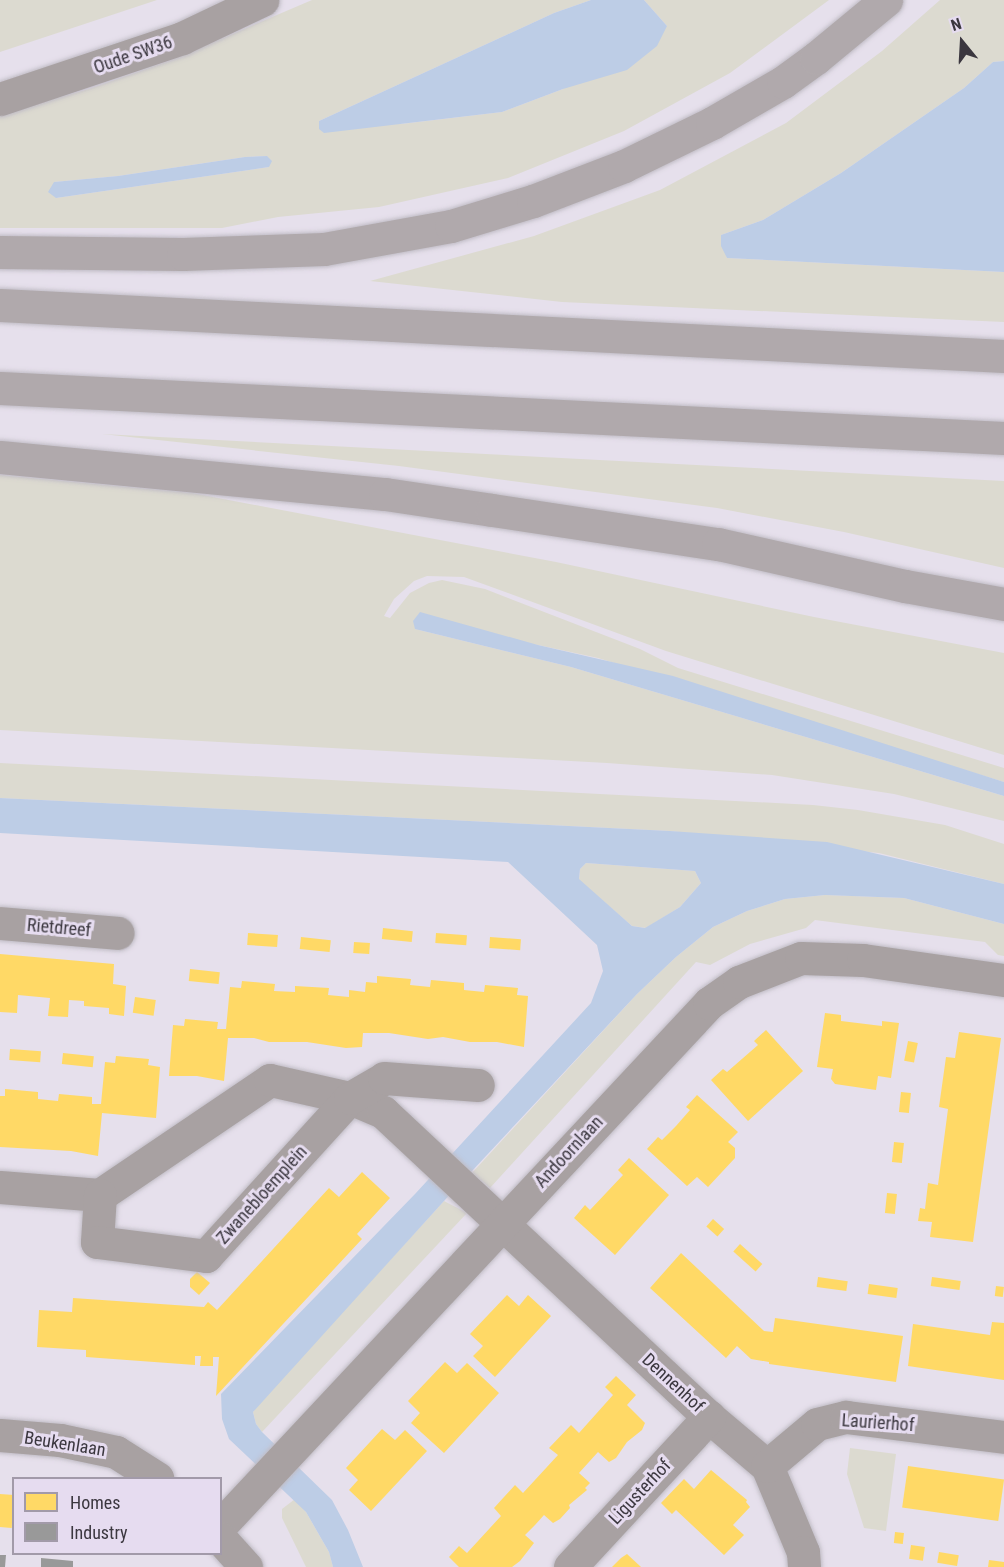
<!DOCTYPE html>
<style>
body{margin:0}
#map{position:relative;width:1004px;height:1567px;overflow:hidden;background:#e6e0ec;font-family:"Roboto Condensed",sans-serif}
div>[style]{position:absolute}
.green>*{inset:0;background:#dcdad0}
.water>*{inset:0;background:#bdcde6}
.homes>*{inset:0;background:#ffd966;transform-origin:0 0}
.industry>*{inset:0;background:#999}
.roads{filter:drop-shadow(0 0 2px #c0bcc5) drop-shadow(0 0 2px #c0bcc5)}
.minor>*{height:33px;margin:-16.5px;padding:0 16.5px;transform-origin:16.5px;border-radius:16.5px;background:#a8a1a2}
.highway>*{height:33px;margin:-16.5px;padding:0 16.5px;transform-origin:16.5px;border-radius:16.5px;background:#b0a9ac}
span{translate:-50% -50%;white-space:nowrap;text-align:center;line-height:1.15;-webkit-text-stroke:6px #e6dcf0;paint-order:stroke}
.street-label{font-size:18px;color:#3b373f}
.legend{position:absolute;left:12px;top:1477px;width:210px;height:78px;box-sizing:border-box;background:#e6dcf0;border:2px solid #a29aa9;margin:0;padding:8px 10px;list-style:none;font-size:18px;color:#3b373f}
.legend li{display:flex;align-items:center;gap:12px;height:30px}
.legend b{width:30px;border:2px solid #a29aa9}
.north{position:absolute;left:932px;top:12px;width:60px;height:60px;-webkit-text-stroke:4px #e6dcf0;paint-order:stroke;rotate:342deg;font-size:16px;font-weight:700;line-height:24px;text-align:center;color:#3b373f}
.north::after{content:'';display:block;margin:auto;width:21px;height:27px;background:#3b373f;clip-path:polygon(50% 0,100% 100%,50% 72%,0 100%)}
</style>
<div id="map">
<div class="green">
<i style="clip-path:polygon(0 0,157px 0,0 52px)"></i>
<i style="clip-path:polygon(evenodd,312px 0,591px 0,554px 13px,319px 121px,401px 124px,502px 112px,563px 89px,667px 26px,644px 0,829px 0,730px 73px,624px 131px,508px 178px,379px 207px,278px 217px,222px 228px,0 228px,0 114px,89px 89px,172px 60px,312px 0,267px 156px,269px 167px,56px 198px,54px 182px,118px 176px,245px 157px,267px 156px)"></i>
<i style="clip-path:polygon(940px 0,1004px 0,1004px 61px,993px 62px,964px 88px,841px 173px,763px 220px,721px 235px,727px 258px,1004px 272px,1004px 322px,562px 302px,370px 281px,534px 236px,660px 190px,786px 123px,882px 51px)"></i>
<i style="clip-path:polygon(102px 434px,1004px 481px,1004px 568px,844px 532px,717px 508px,399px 466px)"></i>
<i style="clip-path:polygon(0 475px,192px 493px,556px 562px,814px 617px,1004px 653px,1004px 755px,666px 651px,464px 577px,427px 576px,414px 581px,394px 599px,384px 616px,390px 618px,410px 593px,429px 583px,442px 580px,485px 589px,640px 649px,678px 668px,1004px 768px,1004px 782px,598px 658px,538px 645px,415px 629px,571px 667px,1004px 796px,1004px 821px,894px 794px,772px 775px,607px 763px,0 730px)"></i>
<i style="clip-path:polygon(0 763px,813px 805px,858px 810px,945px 825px,1004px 844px,1004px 884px,879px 853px,670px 831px,0 798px)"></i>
<i style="clip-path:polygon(586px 863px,695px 871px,701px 883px,680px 907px,646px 928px,632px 926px,579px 880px,580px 869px)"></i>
<i style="clip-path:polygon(825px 895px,904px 898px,1004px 924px,1004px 956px,998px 955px,985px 942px,815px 920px,806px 928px,750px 944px,710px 965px,696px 962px,490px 1188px,472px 1173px,637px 994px,676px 957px,713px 927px,747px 911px,785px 899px)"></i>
<i style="clip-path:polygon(444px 1201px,467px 1213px,262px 1432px,256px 1424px,253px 1412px,259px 1403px)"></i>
<i style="clip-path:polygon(850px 1448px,896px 1454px,886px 1531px,864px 1528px,847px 1474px)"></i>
<i style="clip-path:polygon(295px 1499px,306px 1512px,329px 1552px,333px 1567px,306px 1567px,282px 1518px,282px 1509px)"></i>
</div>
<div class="water">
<i style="clip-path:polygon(591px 0,644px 0,667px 26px,657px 46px,627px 70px,563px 89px,502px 112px,324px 133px,319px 129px,319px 121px,554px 13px)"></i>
<i style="clip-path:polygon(1004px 61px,1004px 272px,727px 258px,721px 246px,721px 235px,763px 220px,841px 173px,964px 88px,993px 62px)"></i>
<i style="clip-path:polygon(267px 156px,272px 161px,269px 167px,56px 198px,48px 192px,54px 182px,118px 176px,245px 157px)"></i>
<i style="clip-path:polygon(420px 612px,538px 645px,673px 676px,1004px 782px,1004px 796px,571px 667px,415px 629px,413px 621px)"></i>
<i style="clip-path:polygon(evenodd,0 798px,670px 831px,827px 842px,1004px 884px,1004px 924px,904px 898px,825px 895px,785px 899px,747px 911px,713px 927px,676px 957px,637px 994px,444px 1201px,253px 1412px,256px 1424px,262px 1432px,332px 1500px,348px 1530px,363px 1567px,333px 1567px,329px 1552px,306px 1512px,229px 1439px,222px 1419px,221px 1394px,415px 1194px,591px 1003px,603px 971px,597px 945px,508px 862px,0 833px,0 798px,586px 863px,695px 871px,701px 883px,680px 907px,645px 928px,632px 926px,579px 879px,580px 869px,586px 863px)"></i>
</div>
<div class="homes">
<i style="left:383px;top:928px;width:30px;height:11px;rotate:6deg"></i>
<i style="left:248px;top:933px;width:30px;height:12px;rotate:4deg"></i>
<i style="left:436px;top:933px;width:31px;height:10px;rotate:4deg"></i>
<i style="left:301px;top:937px;width:30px;height:12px;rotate:6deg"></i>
<i style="left:490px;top:937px;width:31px;height:11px;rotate:4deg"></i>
<i style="left:354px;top:942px;width:16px;height:11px;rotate:4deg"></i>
<i style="clip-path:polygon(0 954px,114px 964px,113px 984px,126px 986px,124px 1016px,109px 1014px,109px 1008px,84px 1006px,84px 1001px,69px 1000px,68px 1017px,48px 1016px,50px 998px,18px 995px,17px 1013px,0 1012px)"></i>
<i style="left:190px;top:969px;width:30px;height:12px;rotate:6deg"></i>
<i style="clip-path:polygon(377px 976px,411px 979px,410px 985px,430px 987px,431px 980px,464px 983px,464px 990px,484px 992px,485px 985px,518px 988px,517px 995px,528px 996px,524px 1047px,497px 1042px,470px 1042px,443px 1037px,428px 1039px,389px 1033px,363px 1033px,362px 1047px,346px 1048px,307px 1042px,269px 1042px,254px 1038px,228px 1038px,224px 1081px,197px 1076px,169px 1076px,173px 1025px,184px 1026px,185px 1019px,218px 1022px,217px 1029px,226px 1029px,230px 987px,241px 988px,242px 981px,275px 984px,274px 991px,295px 992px,295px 986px,329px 988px,328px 995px,349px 997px,349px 990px,365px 992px,366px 982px,377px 983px)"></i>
<i style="left:135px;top:997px;width:21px;height:16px;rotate:8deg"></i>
<i style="clip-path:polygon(825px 1013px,841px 1015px,841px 1021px,882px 1026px,882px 1021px,899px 1023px,891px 1078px,878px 1076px,876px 1090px,835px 1084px,831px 1079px,833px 1069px,817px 1067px)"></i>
<i style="clip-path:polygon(766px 1030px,803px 1071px,748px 1121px,711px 1080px,723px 1069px,727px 1072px,758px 1045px,754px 1041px)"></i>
<i style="clip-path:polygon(959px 1032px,1001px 1038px,973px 1242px,930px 1237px,932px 1222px,918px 1221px,920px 1208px,925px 1209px,928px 1183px,938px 1185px,948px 1109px,939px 1107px,946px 1057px,955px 1058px)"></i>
<i style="left:908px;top:1041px;width:10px;height:20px;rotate:11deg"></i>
<i style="left:10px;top:1049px;width:31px;height:11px;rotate:4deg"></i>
<i style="left:63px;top:1053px;width:31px;height:11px;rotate:6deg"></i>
<i style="clip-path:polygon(116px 1056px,149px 1059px,148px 1065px,160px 1067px,156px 1118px,102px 1113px,98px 1156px,71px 1151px,0 1147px,0 1096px,5px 1096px,5px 1089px,38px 1092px,38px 1099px,58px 1101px,59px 1094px,92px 1097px,92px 1104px,101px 1104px,105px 1062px,115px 1063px)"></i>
<i style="left:901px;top:1092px;width:10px;height:20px;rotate:6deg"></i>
<i style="clip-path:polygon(697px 1095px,738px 1132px,728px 1142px,735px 1148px,735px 1158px,708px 1187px,697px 1177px,687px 1186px,647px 1149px,658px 1137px,662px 1140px,676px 1126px,690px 1110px,686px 1107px)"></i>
<i style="left:894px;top:1142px;width:10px;height:20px;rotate:6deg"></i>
<i style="clip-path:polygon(629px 1158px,669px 1195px,615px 1255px,574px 1218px,585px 1205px,590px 1210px,623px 1175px,618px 1170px)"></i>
<i style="clip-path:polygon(362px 1172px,390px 1198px,357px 1234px,362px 1239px,216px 1396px,219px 1357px,213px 1357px,213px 1366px,200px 1366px,201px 1356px,195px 1356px,195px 1365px,86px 1357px,86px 1350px,37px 1347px,39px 1310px,72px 1312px,73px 1298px,204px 1307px,208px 1302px,217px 1310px,329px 1188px,339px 1197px)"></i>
<i style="left:887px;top:1193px;width:10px;height:20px;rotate:6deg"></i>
<i style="left:713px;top:1219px;width:15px;height:10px;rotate:42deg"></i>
<i style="left:740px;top:1244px;width:30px;height:10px;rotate:42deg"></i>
<i style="clip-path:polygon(681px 1253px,764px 1331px,773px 1332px,775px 1318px,903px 1336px,896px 1382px,769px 1364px,769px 1362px,751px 1359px,737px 1346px,726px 1358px,650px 1288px)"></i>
<i style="clip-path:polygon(197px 1272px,210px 1283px,199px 1295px,190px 1287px,190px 1279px)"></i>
<i style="left:818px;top:1277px;width:30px;height:10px;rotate:8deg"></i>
<i style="left:932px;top:1277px;width:29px;height:9px;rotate:8deg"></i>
<i style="left:869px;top:1284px;width:29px;height:10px;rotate:8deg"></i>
<i style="left:996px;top:1286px;width:8px;height:10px;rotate:7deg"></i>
<i style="clip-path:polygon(507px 1295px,519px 1306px,528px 1295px,551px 1316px,495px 1377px,473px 1356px,483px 1346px,470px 1334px)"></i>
<i style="clip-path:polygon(992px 1322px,1004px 1323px,1004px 1380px,908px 1366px,913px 1324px,990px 1335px)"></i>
<i style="clip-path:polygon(445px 1362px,457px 1373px,467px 1363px,499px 1393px,444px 1453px,411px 1423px,420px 1413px,408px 1401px)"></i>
<i style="clip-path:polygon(616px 1376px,636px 1395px,627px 1405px,645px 1423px,642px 1430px,627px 1442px,616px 1458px,609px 1462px,598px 1452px,579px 1473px,590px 1483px,585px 1488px,587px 1490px,569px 1505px,570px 1508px,560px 1519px,553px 1523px,544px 1515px,535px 1525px,525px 1535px,534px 1543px,520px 1561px,512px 1567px,459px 1567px,449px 1557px,459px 1546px,467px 1553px,501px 1516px,494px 1508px,504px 1497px,515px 1485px,523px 1493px,558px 1455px,549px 1448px,571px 1425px,579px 1433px,613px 1395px,605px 1387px)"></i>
<i style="clip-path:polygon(382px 1429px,395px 1440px,405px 1430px,427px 1451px,371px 1511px,349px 1490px,358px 1480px,346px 1468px)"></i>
<i style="left:908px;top:1466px;width:97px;height:42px;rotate:8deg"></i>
<i style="clip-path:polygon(711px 1470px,747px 1500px,746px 1502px,750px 1507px,733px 1525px,744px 1535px,724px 1555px,676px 1510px,672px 1514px,661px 1503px,684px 1479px,694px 1489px)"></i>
<i style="left:0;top:1494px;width:14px;height:33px;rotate:4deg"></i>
<i style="left:895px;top:1532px;width:9px;height:11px;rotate:6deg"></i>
<i style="left:911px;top:1545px;width:14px;height:14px;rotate:8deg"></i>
<i style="left:939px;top:1552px;width:20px;height:11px;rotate:9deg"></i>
<i style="clip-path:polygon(627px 1554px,641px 1567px,612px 1567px,621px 1558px)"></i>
<i style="clip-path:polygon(989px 1560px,1004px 1562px,1004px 1567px,988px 1567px)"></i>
</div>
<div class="industry">
<i style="clip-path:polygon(0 1555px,6px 1555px,5px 1567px,0 1567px)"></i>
<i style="clip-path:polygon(41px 1558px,73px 1561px,73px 1567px,41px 1567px)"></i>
</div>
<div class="roads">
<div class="minor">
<i style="left:0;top:99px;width:192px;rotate:-18.5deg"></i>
<i style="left:182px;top:38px;width:89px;rotate:-25.4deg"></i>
<i style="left:0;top:923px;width:118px;rotate:4.8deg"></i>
<i style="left:0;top:1187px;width:100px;rotate:4.6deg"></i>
<i style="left:100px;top:1195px;width:205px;rotate:-34.1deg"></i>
<i style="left:270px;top:1080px;width:82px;rotate:12.7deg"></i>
<i style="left:350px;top:1098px;width:36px;rotate:23deg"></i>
<i style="left:383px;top:1112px;width:446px;rotate:43.1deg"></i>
<i style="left:709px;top:1417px;width:76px;rotate:40.2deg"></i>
<i style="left:767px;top:1466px;width:93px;rotate:67.3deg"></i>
<i style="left:803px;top:1552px;width:15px;rotate:86deg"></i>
<i style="left:100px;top:1195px;width:47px;rotate:93.7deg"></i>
<i style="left:97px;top:1242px;width:110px;rotate:7.3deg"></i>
<i style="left:206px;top:1256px;width:214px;rotate:-47.7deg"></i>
<i style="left:350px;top:1098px;width:39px;rotate:-30deg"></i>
<i style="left:384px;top:1078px;width:94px;rotate:4.3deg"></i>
<i style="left:0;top:1435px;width:60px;rotate:4.8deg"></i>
<i style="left:60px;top:1440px;width:57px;rotate:12.1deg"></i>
<i style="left:116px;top:1452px;width:49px;rotate:32.4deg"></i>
<i style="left:767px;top:1466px;width:65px;rotate:-40deg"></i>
<i style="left:817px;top:1424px;width:30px;rotate:-14deg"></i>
<i style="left:846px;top:1417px;width:159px;rotate:7.2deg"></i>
<i style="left:220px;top:1526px;width:716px;rotate:-46.92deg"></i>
<i style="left:709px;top:1003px;width:37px;rotate:-35deg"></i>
<i style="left:739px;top:982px;width:66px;rotate:-21.2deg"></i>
<i style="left:801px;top:958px;width:62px;rotate:1.8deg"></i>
<i style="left:863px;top:960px;width:142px;rotate:8.1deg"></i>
<i style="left:220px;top:1538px;width:39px;rotate:48deg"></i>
<i style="left:570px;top:1567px;width:205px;rotate:-47.2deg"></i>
</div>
<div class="highway">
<i style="left:0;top:252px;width:183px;rotate:0.6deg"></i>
<i style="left:183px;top:254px;width:141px;rotate:-2deg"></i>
<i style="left:324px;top:249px;width:129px;rotate:-10.3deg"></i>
<i style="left:451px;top:226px;width:86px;rotate:-17deg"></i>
<i style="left:533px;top:201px;width:97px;rotate:-21deg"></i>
<i style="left:624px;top:166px;width:98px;rotate:-26deg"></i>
<i style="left:712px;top:123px;width:82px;rotate:-30deg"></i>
<i style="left:783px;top:82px;width:41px;rotate:-36deg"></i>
<i style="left:816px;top:58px;width:91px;rotate:-39.6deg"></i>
<i style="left:0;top:305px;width:1005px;rotate:2.91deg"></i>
<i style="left:0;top:388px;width:1005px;rotate:2.85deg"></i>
<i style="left:0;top:457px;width:387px;rotate:5.5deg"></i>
<i style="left:385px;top:494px;width:108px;rotate:8.5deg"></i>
<i style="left:492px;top:510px;width:229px;rotate:8.6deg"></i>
<i style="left:718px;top:544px;width:192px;rotate:12.7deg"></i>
<i style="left:905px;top:586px;width:101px;rotate:10.3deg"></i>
</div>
</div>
<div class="street-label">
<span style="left:133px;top:55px;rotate:-19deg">Oude SW36</span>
<span style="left:59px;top:928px;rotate:5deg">Rietdreef</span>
<span style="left:569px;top:1152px;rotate:-47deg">Andoornlaan</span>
<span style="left:262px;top:1195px;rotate:-48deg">Zwanebloemplein</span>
<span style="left:673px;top:1383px;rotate:43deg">Dennenhof</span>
<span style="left:878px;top:1423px;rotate:4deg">Laurierhof</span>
<span style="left:65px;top:1444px;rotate:9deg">Beukenlaan</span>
<span style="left:640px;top:1492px;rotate:-47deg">Ligusterhof</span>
</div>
<ul class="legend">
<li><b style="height:16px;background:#ffd966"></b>Homes</li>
<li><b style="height:16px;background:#999"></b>Industry</li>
</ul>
<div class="north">N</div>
</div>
